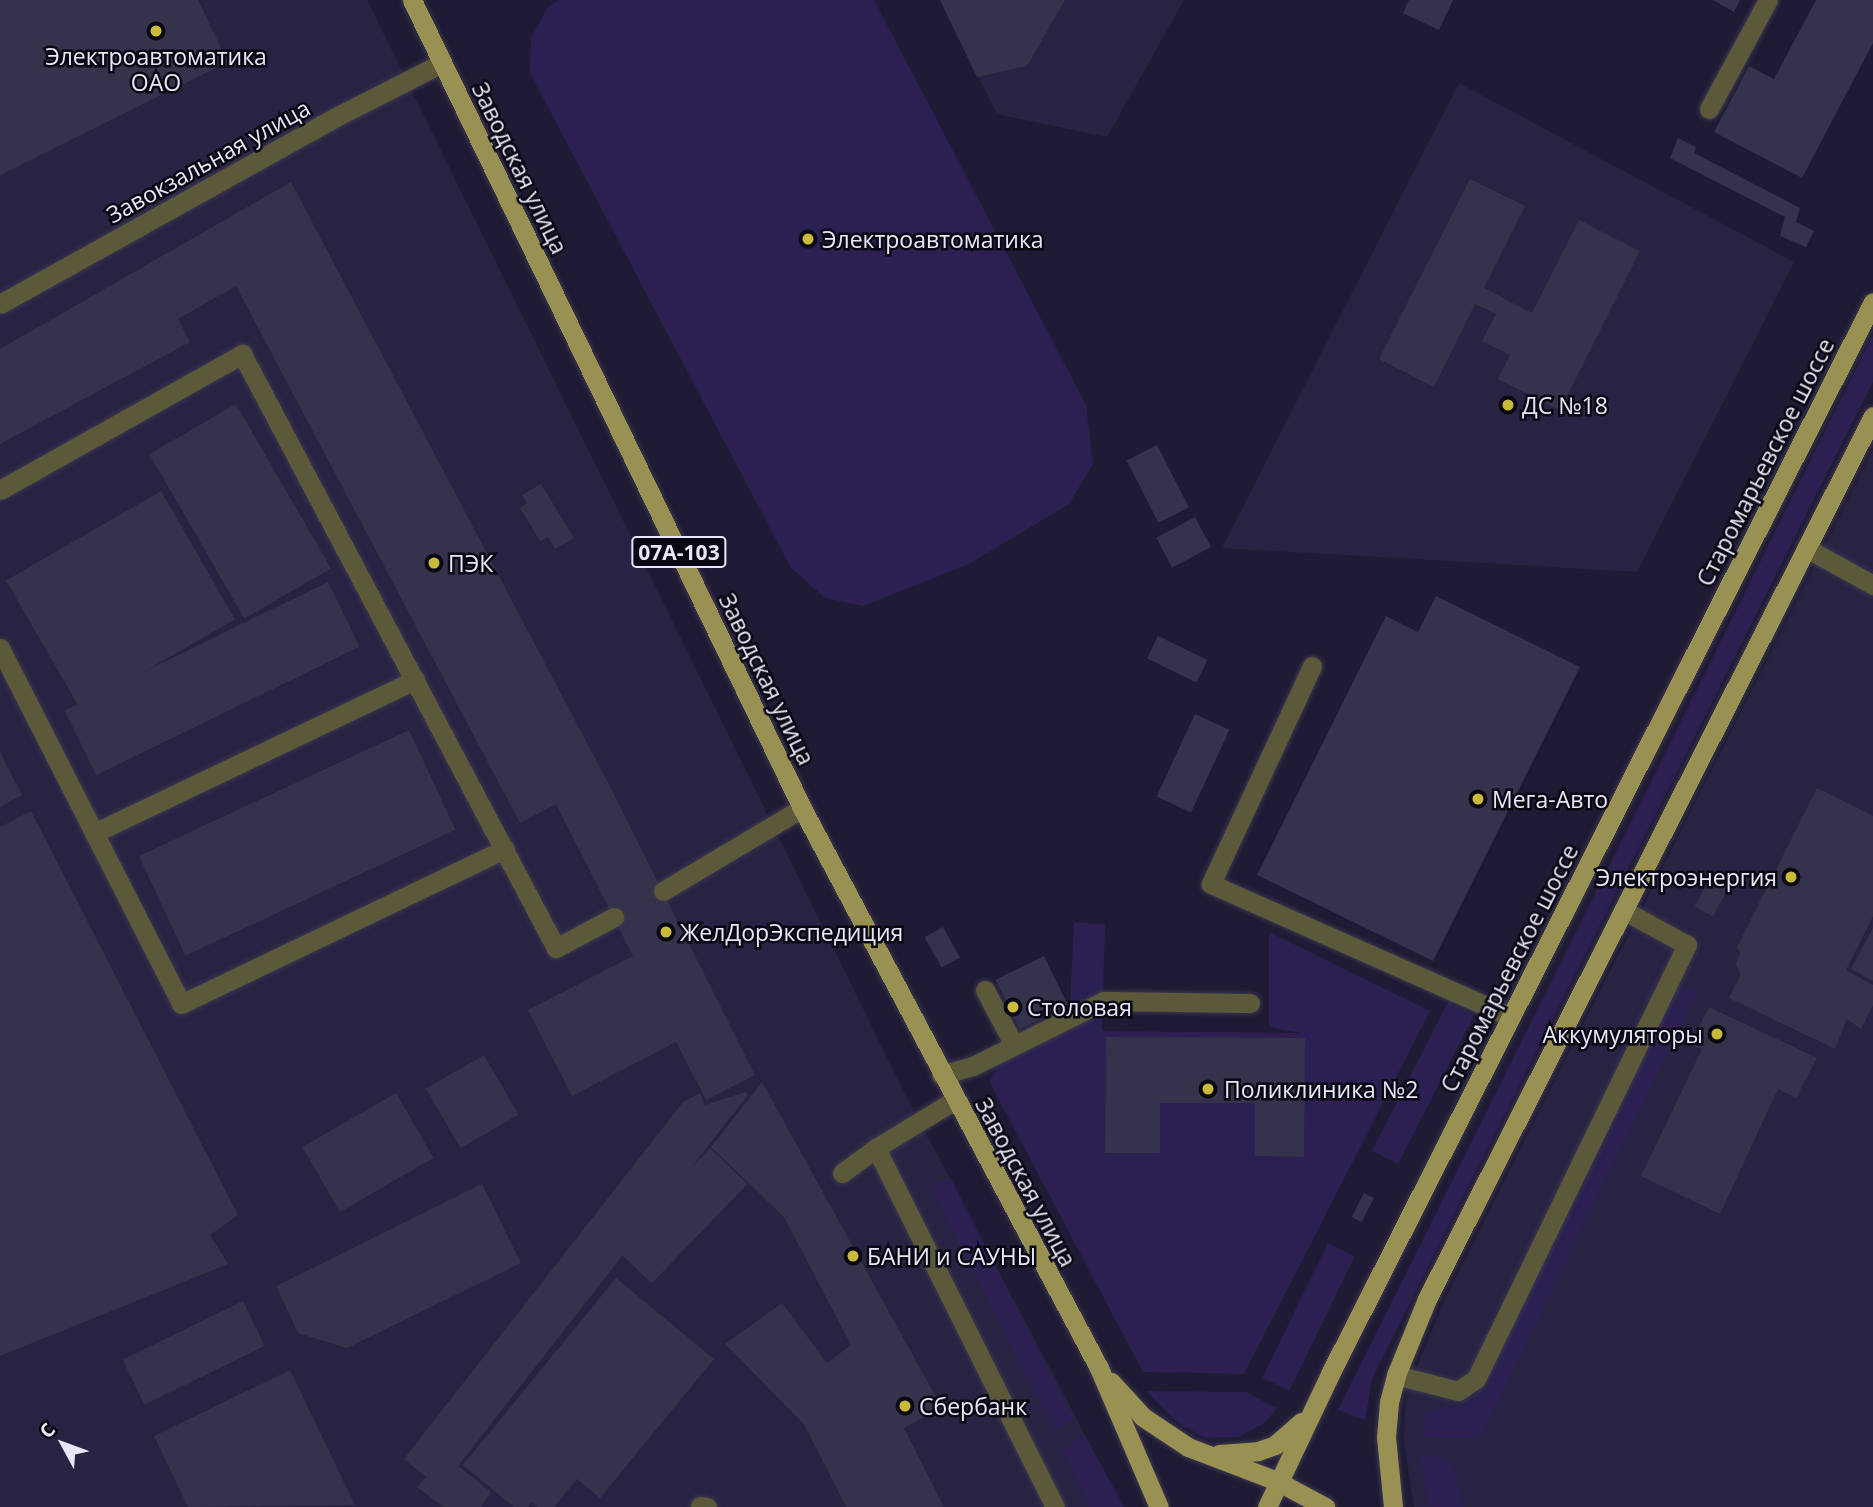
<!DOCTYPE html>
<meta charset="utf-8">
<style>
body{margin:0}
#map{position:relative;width:1873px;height:1507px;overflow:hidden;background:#1f1b34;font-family:"Open Sans",sans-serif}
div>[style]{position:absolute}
.built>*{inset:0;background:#282342}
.green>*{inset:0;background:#2b2051;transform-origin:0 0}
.building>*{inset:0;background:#35324c;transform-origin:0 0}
.roads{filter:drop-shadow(0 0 2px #3b384f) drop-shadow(0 0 2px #3b384f)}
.service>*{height:19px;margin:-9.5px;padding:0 9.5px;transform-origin:9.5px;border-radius:9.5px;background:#5c593b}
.minor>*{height:19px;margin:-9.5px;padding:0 9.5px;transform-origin:9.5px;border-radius:9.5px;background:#5c593b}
.primary>*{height:19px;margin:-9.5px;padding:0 9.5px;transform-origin:9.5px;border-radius:9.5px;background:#999152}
.dots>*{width:19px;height:19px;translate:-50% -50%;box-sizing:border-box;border:4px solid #090813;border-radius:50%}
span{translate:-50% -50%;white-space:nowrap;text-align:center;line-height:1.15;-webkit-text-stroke:5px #090813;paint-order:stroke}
.shield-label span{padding:2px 5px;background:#090813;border:2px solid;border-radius:5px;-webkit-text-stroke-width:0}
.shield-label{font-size:21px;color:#e8e7f8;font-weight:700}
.poi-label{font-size:23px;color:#e8e7f8}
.left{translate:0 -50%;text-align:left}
.right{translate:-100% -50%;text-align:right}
.street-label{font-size:23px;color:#e8e7f8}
.north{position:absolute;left:28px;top:1409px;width:70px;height:70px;-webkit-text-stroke:5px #090813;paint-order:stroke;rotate:311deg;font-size:19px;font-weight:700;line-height:28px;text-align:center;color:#e8e7f8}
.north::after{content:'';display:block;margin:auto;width:24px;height:32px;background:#e8e7f8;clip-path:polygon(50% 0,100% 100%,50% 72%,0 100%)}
</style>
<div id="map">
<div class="built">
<i style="clip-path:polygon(0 0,367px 0,901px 1086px,1123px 1507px,0 1507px)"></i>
<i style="clip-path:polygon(940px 0,1184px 0,1107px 137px,997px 114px)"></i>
<i style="clip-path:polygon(1459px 83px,1794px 262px,1637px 572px,1222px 548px)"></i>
<i style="clip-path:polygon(1873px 450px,1873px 1507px,1414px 1507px,1403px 1435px,1407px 1391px,1444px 1301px)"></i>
</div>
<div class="green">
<i style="clip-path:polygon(558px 0,874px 0,1086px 405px,1093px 464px,1069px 504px,967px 565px,863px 606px,825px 598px,791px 568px,530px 73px,531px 38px,548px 7px)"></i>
<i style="clip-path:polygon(1873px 335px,1873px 382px,1372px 1379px,1365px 1420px,1338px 1410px)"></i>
<i style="clip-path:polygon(1074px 922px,1105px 924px,1102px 1031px,1302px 1033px,1269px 1027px,1269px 932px,1430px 1011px,1244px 1374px,1143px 1372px,989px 1081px,1020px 1030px,1070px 1005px)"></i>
<i style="clip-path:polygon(1676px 984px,1697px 992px,1480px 1438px,1423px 1437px,1426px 1411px,1463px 1405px,1474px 1396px,1482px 1383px)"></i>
<i style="left:1448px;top:1002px;width:29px;height:167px;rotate:27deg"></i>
<i style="left:950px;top:1177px;width:272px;height:22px;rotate:63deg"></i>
<i style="left:1328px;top:1243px;width:30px;height:150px;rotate:26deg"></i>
<i style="clip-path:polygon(1146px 1391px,1246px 1392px,1277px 1408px,1265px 1423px,1238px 1437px,1205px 1438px,1178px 1423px)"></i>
<i style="clip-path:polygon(1084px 1434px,1124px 1507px,1089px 1507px,1062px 1451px)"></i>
<i style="clip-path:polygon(1418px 1454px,1443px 1457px,1452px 1462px,1464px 1507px,1430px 1507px)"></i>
</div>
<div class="building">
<i style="clip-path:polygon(0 0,198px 0,228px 62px,0 175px)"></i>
<i style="clip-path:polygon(940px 0,1065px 0,1027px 66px,977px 77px)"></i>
<i style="clip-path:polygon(1409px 0,1453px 0,1439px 30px,1403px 13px)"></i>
<i style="clip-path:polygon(1713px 0,1740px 0,1734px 12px)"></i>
<i style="clip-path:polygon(1816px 0,1873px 0,1873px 43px,1802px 178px,1714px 132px,1749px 66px,1774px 79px)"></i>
<i style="clip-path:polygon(1678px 138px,1696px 147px,1694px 153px,1800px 208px,1796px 222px,1814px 231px,1806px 247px,1780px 236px,1785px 217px,1670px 158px)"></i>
<i style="clip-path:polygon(1470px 179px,1525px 206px,1484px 288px,1532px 313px,1579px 220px,1640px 251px,1560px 410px,1498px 379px,1510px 355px,1482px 341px,1496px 314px,1475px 304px,1434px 387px,1379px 359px)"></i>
<i style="clip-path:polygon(291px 182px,606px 779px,755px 1075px,706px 1100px,676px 1042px,572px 1096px,528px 1010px,633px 956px,556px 804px,520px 823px,236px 286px,178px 319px,190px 342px,0 444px,0 349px)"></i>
<i style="left:236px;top:404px;width:190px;height:100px;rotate:60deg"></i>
<i style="left:1157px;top:445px;width:70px;height:34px;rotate:63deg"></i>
<i style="clip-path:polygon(541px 484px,574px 538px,555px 549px,548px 537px,540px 541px,520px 508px,527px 503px,522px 495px)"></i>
<i style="left:161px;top:491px;width:148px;height:179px;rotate:60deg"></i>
<i style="left:1195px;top:517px;width:34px;height:44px;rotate:62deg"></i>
<i style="left:328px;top:582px;width:72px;height:293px;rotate:64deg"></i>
<i style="clip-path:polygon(1436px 596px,1580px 667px,1433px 961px,1257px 875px,1386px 616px,1418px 632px)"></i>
<i style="left:1158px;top:636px;width:55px;height:25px;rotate:26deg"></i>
<i style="left:1195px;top:714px;width:38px;height:91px;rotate:25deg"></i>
<i style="left:409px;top:730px;width:110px;height:298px;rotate:65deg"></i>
<i style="clip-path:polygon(0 752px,22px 795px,0 807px)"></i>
<i style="clip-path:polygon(1817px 788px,1873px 816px,1873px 916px,1846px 970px,1873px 985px,1873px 1005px,1861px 1029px,1847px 1019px,1835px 1049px,1729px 998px,1741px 974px,1736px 965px,1740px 953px,1737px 947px)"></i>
<i style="clip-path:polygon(31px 811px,238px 1215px,210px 1235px,228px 1264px,0 1356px,0 827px)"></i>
<i style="left:1712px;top:874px;width:21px;height:37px;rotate:28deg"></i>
<i style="left:943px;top:927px;width:35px;height:21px;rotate:61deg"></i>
<i style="clip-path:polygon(1873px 928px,1873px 981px,1851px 969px)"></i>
<i style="left:1044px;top:956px;width:55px;height:54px;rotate:64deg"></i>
<i style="clip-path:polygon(1709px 1007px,1817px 1058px,1796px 1098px,1778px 1089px,1720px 1214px,1641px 1176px,1702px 1049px,1690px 1044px)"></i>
<i style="clip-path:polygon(1106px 1037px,1305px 1038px,1304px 1157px,1255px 1156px,1255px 1103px,1160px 1103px,1160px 1153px,1105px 1153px)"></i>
<i style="left:484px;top:1055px;width:69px;height:67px;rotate:60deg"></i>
<i style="clip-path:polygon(762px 1082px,942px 1408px,904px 1428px,944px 1507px,846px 1507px,804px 1424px,725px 1344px,782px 1303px,827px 1363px,851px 1345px,784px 1217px,711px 1147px)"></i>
<i style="clip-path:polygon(745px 1092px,748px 1095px,458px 1466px,491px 1492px,481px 1507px,444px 1507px,417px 1487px,426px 1477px,404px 1459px,683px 1102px,700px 1093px,705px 1105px)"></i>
<i style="left:396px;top:1093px;width:75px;height:108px;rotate:60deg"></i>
<i style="left:710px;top:1148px;width:52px;height:138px;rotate:44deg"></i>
<i style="clip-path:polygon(482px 1184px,521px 1263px,347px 1348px,298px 1333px,276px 1286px)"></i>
<i style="left:1364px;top:1193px;width:11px;height:27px;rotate:27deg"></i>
<i style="clip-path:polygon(616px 1278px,714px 1359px,600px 1498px,577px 1479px,554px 1507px,537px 1507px,532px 1502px,528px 1507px,514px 1507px,463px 1465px)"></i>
<i style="left:243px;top:1301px;width:50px;height:134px;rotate:64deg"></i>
<i style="clip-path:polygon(290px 1370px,355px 1505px,188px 1507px,154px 1436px)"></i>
</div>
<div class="roads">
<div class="service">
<i style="left:1709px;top:109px;width:124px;rotate:-61.6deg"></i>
<i style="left:0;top:490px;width:278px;rotate:-29.3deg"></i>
<i style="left:242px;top:354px;width:672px;rotate:62.14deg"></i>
<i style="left:556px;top:948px;width:66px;rotate:-28.1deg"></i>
<i style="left:1806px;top:548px;width:77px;rotate:28.9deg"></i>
<i style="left:0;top:648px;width:399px;rotate:63deg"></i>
<i style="left:181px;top:1004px;width:359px;rotate:-25.6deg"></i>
<i style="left:1312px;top:666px;width:240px;rotate:114.9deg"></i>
<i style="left:1211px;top:884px;width:328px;rotate:23.9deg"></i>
<i style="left:94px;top:833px;width:356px;rotate:-25.5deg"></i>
<i style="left:663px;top:891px;width:162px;rotate:-30.8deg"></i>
<i style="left:985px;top:990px;width:62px;rotate:62.2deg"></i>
<i style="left:941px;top:1075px;width:33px;rotate:-16deg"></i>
<i style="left:973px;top:1066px;width:146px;rotate:-26.4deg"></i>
<i style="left:1104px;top:1001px;width:146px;rotate:0.8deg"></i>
<i style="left:876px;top:1148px;width:401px;rotate:63.5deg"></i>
<i style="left:842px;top:1173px;width:42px;rotate:-36.3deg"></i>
<i style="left:876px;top:1148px;width:92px;rotate:-31.3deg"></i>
<i style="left:1396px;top:1375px;width:64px;rotate:14.5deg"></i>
<i style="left:1458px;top:1391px;width:22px;rotate:-34deg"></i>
<i style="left:1476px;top:1379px;width:483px;rotate:-64.1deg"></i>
<i style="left:1687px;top:945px;width:73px;rotate:-151.3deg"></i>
<i style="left:700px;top:1506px;width:7px;rotate:8deg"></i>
</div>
<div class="minor">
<i style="left:0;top:304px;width:387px;rotate:-29.1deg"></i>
<i style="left:338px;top:116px;width:117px;rotate:-27deg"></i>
</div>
<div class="primary">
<i style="left:412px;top:0;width:897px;rotate:64.23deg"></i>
<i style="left:802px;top:808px;width:634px;rotate:62.06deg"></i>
<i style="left:1099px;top:1368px;width:151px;rotate:66.7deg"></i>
<i style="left:1111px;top:1382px;width:47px;rotate:47.6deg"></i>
<i style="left:1143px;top:1417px;width:54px;rotate:33.7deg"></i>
<i style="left:1188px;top:1447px;width:95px;rotate:20.9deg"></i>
<i style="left:1277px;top:1481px;width:55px;rotate:28.4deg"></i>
<i style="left:1219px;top:1454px;width:39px;rotate:-4deg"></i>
<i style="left:1258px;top:1451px;width:18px;rotate:-19deg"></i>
<i style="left:1275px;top:1445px;width:35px;rotate:-41deg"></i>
<i style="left:1267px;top:1507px;width:149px;rotate:-64.6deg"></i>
<i style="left:1331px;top:1372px;width:1199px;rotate:-63.14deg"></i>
<i style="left:1393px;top:1507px;width:70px;rotate:-95.7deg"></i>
<i style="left:1386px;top:1437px;width:35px;rotate:-85deg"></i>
<i style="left:1389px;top:1402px;width:28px;rotate:-75deg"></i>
<i style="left:1396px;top:1375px;width:82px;rotate:-67.8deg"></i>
<i style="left:1427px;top:1299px;width:989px;rotate:-63.2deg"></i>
</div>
</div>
<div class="dots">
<i style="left:156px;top:31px;background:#caba3a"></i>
<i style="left:808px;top:239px;background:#caba3a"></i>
<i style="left:1508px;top:405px;background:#caba3a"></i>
<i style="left:434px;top:563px;background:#caba3a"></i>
<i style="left:1478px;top:799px;background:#caba3a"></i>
<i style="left:1791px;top:877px;background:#caba3a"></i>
<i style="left:666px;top:932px;background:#caba3a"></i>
<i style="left:1013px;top:1007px;background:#caba3a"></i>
<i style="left:1717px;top:1034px;background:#caba3a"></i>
<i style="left:1208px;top:1089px;background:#caba3a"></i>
<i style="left:853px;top:1256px;background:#caba3a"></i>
<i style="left:905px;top:1406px;background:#caba3a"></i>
</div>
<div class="shield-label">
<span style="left:679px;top:552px">07А-103</span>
</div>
<div class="poi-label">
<span style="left:156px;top:69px">Электроавтоматика<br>ОАО</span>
<span class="left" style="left:822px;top:239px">Электроавтоматика</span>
<span class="left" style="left:1522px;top:405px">ДС №18</span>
<span class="left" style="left:448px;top:563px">ПЭК</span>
<span class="left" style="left:1492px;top:799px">Мега-Авто</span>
<span class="right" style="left:1777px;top:877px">Электроэнергия</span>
<span class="left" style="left:680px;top:932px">ЖелДорЭкспедиция</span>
<span class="left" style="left:1027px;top:1007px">Столовая</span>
<span class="right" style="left:1703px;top:1034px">Аккумуляторы</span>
<span class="left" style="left:1224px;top:1089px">Поликлиника №2</span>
<span class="left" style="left:867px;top:1256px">БАНИ и САУНЫ</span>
<span class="left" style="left:919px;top:1406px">Сбербанк</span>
</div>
<div class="street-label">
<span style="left:208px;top:161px;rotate:-29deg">Завокзальная улица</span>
<span style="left:520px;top:168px;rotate:64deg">Заводская улица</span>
<span style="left:1765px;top:462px;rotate:-63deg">Старомарьевское шоссе</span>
<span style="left:767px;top:679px;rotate:64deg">Заводская улица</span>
<span style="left:1509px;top:968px;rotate:-63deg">Старомарьевское шоссе</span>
<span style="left:1026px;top:1182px;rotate:62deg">Заводская улица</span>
</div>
<div class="north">С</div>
</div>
